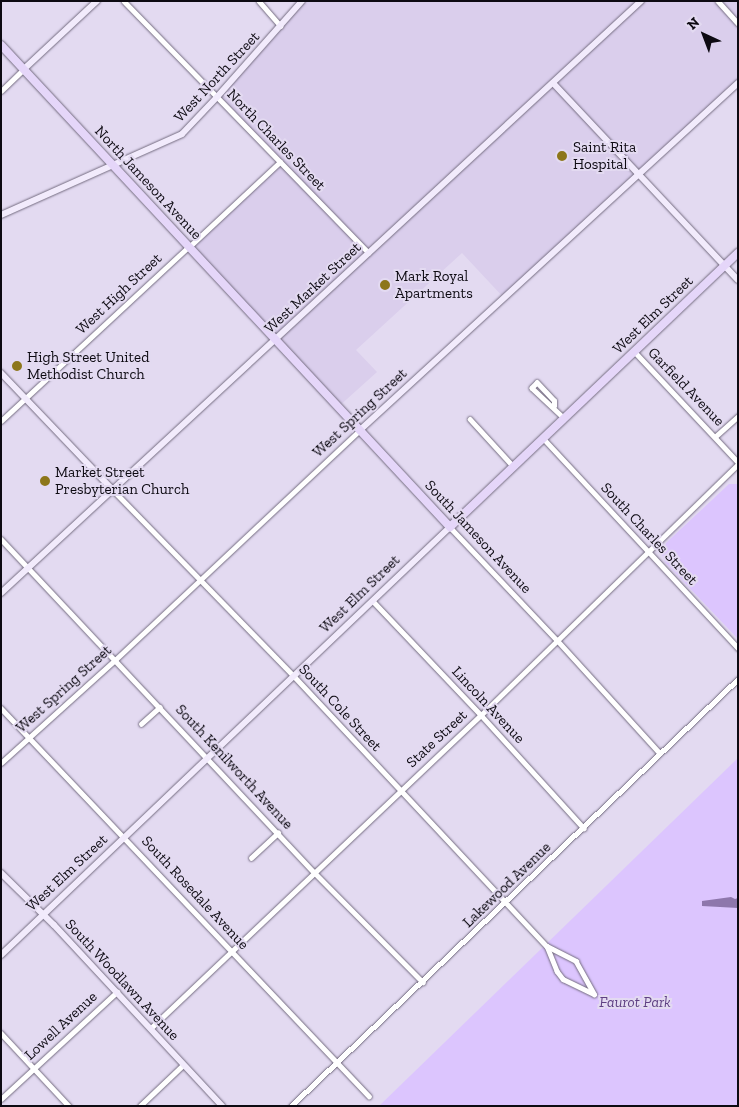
<!DOCTYPE html>
<style>
body{margin:0}
#map{position:relative;width:739px;height:1107px;overflow:hidden;background:#e3daf1;font-family:"Zilla Slab",serif}
div>[style]{position:absolute}
.built>*{inset:0;background:#daceec}
.green>*{inset:0;background:#dcc5fe}
.water>*{inset:0;background:#8e77ac}
.roads{filter:drop-shadow(0 0 1px #746c80) drop-shadow(0 0 1px #746c80)}
.street>*{height:4.5px;margin:-2.25px;padding:0 2.25px;transform-origin:2.25px;border-radius:2.25px;background:#fff}
.secondary>*{height:6px;margin:-3px;padding:0 3px;transform-origin:3px;border-radius:3px;background:#f2ebfc}
.primary>*{height:8px;margin:-4px;padding:0 4px;transform-origin:4px;border-radius:4px;background:#e5d6f9}
.dots>*{width:14px;height:14px;translate:-50% -50%;box-sizing:border-box;border:2px solid #e3daf1;border-radius:50%}
span{translate:-50% -50%;white-space:nowrap;text-align:center;line-height:1.15;-webkit-text-stroke:4px #e3daf1;paint-order:stroke}
.street-label{font-size:15px;color:#0d0a12}
.poi-label{font-size:15px;color:#0d0a12}
.left{translate:0 -50%;text-align:left}
.park-label{font-size:15px;color:#5f4083;font-style:italic}
.frame{position:absolute;inset:0;border:2px solid #0d0a12;pointer-events:none}
.north{position:absolute;left:679px;top:10px;width:50px;height:50px;-webkit-text-stroke:4px #e3daf1;paint-order:stroke;rotate:317deg;font-size:14px;font-weight:700;line-height:20px;text-align:center;color:#0d0a12}
.north::after{content:'';display:block;margin:auto;width:18px;height:22px;background:#0d0a12;clip-path:polygon(50% 0,100% 100%,50% 72%,0 100%)}
</style>
<div id="map">
<div class="built">
<i style="clip-path:polygon(302px 1px,738px 1px,738px 83px,504px 298px,462px 253px,356px 350px,377px 372px,337px 408px,188px 248px,280px 163px,217px 97px)"></i>
</div>
<div class="green">
<i style="clip-path:polygon(729px 484px,738px 484px,738px 639px,665px 562px,662px 555px,666px 543px)"></i>
<i style="clip-path:polygon(738px 758px,738px 1106px,379px 1106px)"></i>
</div>
<div class="water">
<i style="clip-path:polygon(731px 897px,735px 899px,738px 898px,738px 908px,702px 906px,702px 901px)"></i>
</div>
<div class="roads">
<div class="street">
<i style="left:124px;top:1px;width:351px;rotate:45.8deg"></i>
<i style="left:259px;top:1px;width:33px;rotate:49deg"></i>
<i style="left:718px;top:1px;width:30px;rotate:48deg"></i>
<i style="left:1px;top:91px;width:32px;rotate:-44deg"></i>
<i style="left:188px;top:248px;width:126px;rotate:-43.1deg"></i>
<i style="left:635px;top:352px;width:151px;rotate:46.9deg"></i>
<i style="left:554px;top:406px;width:5px;rotate:-90deg"></i>
<i style="left:554px;top:401px;width:25px;rotate:-133deg"></i>
<i style="left:537px;top:383px;width:7px;rotate:135deg"></i>
<i style="left:532px;top:388px;width:42px;rotate:43.1deg"></i>
<i style="left:470px;top:419px;width:64px;rotate:47.5deg"></i>
<i style="left:1px;top:421px;width:255px;rotate:-42.9deg"></i>
<i style="left:716px;top:436px;width:30px;rotate:-42deg"></i>
<i style="left:543px;top:438px;width:287px;rotate:47.1deg"></i>
<i style="left:113px;top:490px;width:260px;rotate:45.8deg"></i>
<i style="left:294px;top:676px;width:370px;rotate:46.9deg"></i>
<i style="left:547px;top:946px;width:27px;rotate:68deg"></i>
<i style="left:557px;top:971px;width:10px;rotate:53deg"></i>
<i style="left:563px;top:979px;width:34px;rotate:26deg"></i>
<i style="left:450px;top:527px;width:156px;rotate:46.6deg"></i>
<i style="left:557px;top:640px;width:153px;rotate:47.7deg"></i>
<i style="left:1px;top:539px;width:457px;rotate:46.8deg"></i>
<i style="left:314px;top:872px;width:155px;rotate:45.3deg"></i>
<i style="left:373px;top:601px;width:157px;rotate:46.5deg"></i>
<i style="left:481px;top:715px;width:153px;rotate:47.7deg"></i>
<i style="left:1px;top:708px;width:535px;rotate:46.52deg"></i>
<i style="left:141px;top:724px;width:25px;rotate:-42deg"></i>
<i style="left:1px;top:763px;width:154px;rotate:-42.1deg"></i>
<i style="left:115px;top:660px;width:335px;rotate:-43.2deg"></i>
<i style="left:251px;top:858px;width:37px;rotate:-43deg"></i>
<i style="left:547px;top:946px;width:33px;rotate:27deg"></i>
<i style="left:576px;top:961px;width:38px;rotate:61deg"></i>
<i style="left:151px;top:1028px;width:455px;rotate:-43.5deg"></i>
<i style="left:481px;top:715px;width:359px;rotate:-44.3deg"></i>
<i style="left:1px;top:1033px;width:100px;rotate:47deg"></i>
<i style="left:1px;top:1099px;width:158px;rotate:-42.7deg"></i>
<i style="left:140px;top:1106px;width:59px;rotate:-43.6deg"></i>
<i style="left:291px;top:1106px;width:618px;rotate:-43.69deg"></i>
</div>
<div class="secondary">
<i style="left:24px;top:69px;width:100px;rotate:-43deg"></i>
<i style="left:553px;top:83px;width:270px;rotate:46.8deg"></i>
<i style="left:1px;top:215px;width:198px;rotate:-24.1deg"></i>
<i style="left:182px;top:134px;width:51px;rotate:-46.6deg"></i>
<i style="left:217px;top:97px;width:128px;rotate:-48.5deg"></i>
<i style="left:1px;top:373px;width:162px;rotate:46.3deg"></i>
<i style="left:359px;top:431px;width:515px;rotate:-42.56deg"></i>
<i style="left:1px;top:593px;width:872px;rotate:-42.77deg"></i>
<i style="left:1px;top:873px;width:74px;rotate:44.5deg"></i>
<i style="left:54px;top:925px;width:247px;rotate:47.1deg"></i>
<i style="left:1px;top:955px;width:620px;rotate:-43.63deg"></i>
</div>
<div class="primary">
<i style="left:1px;top:45px;width:659px;rotate:47.03deg"></i>
<i style="left:450px;top:527px;width:398px;rotate:-43.6deg"></i>
</div>
</div>
<div class="dots">
<i style="left:562px;top:156px;background:#8d761a"></i>
<i style="left:385px;top:285px;background:#8d761a"></i>
<i style="left:17px;top:366px;background:#8d761a"></i>
<i style="left:45px;top:481px;background:#8d761a"></i>
</div>
<div class="street-label">
<span style="left:217px;top:77px;rotate:-47deg">West North Street</span>
<span style="left:276px;top:140px;rotate:46deg">North Charles Street</span>
<span style="left:148px;top:183px;rotate:47deg">North Jameson Avenue</span>
<span style="left:313px;top:288px;rotate:-43deg">West Market Street</span>
<span style="left:119px;top:294px;rotate:-43deg">West High Street</span>
<span style="left:653px;top:315px;rotate:-44deg">West Elm Street</span>
<span style="left:686px;top:387px;rotate:46deg">Garfield Avenue</span>
<span style="left:360px;top:413px;rotate:-43deg">West Spring Street</span>
<span style="left:649px;top:534px;rotate:47deg">South Charles Street</span>
<span style="left:478px;top:537px;rotate:47deg">South Jameson Avenue</span>
<span style="left:360px;top:594px;rotate:-44deg">West Elm Street</span>
<span style="left:64px;top:689px;rotate:-42deg">West Spring Street</span>
<span style="left:488px;top:705px;rotate:47deg">Lincoln Avenue</span>
<span style="left:340px;top:708px;rotate:47deg">South Cole Street</span>
<span style="left:437px;top:739px;rotate:-43deg">State Street</span>
<span style="left:234px;top:767px;rotate:47deg">South Kenilworth Avenue</span>
<span style="left:67px;top:873px;rotate:-43deg">West Elm Street</span>
<span style="left:507px;top:885px;rotate:-44deg">Lakewood Avenue</span>
<span style="left:195px;top:893px;rotate:47deg">South Rosedale Avenue</span>
<span style="left:122px;top:980px;rotate:47deg">South Woodlawn Avenue</span>
<span style="left:61px;top:1026px;rotate:-43deg">Lowell Avenue</span>
</div>
<div class="poi-label">
<span class="left" style="left:573px;top:156px">Saint Rita<br>Hospital</span>
<span class="left" style="left:395px;top:285px">Mark Royal<br>Apartments</span>
<span class="left" style="left:27px;top:366px">High Street United<br>Methodist Church</span>
<span class="left" style="left:55px;top:481px">Market Street<br>Presbyterian Church</span>
</div>
<div class="park-label">
<span style="left:635px;top:1003px">Faurot Park</span>
</div>
<div class="frame"></div>
<div class="north">N</div>
</div>
